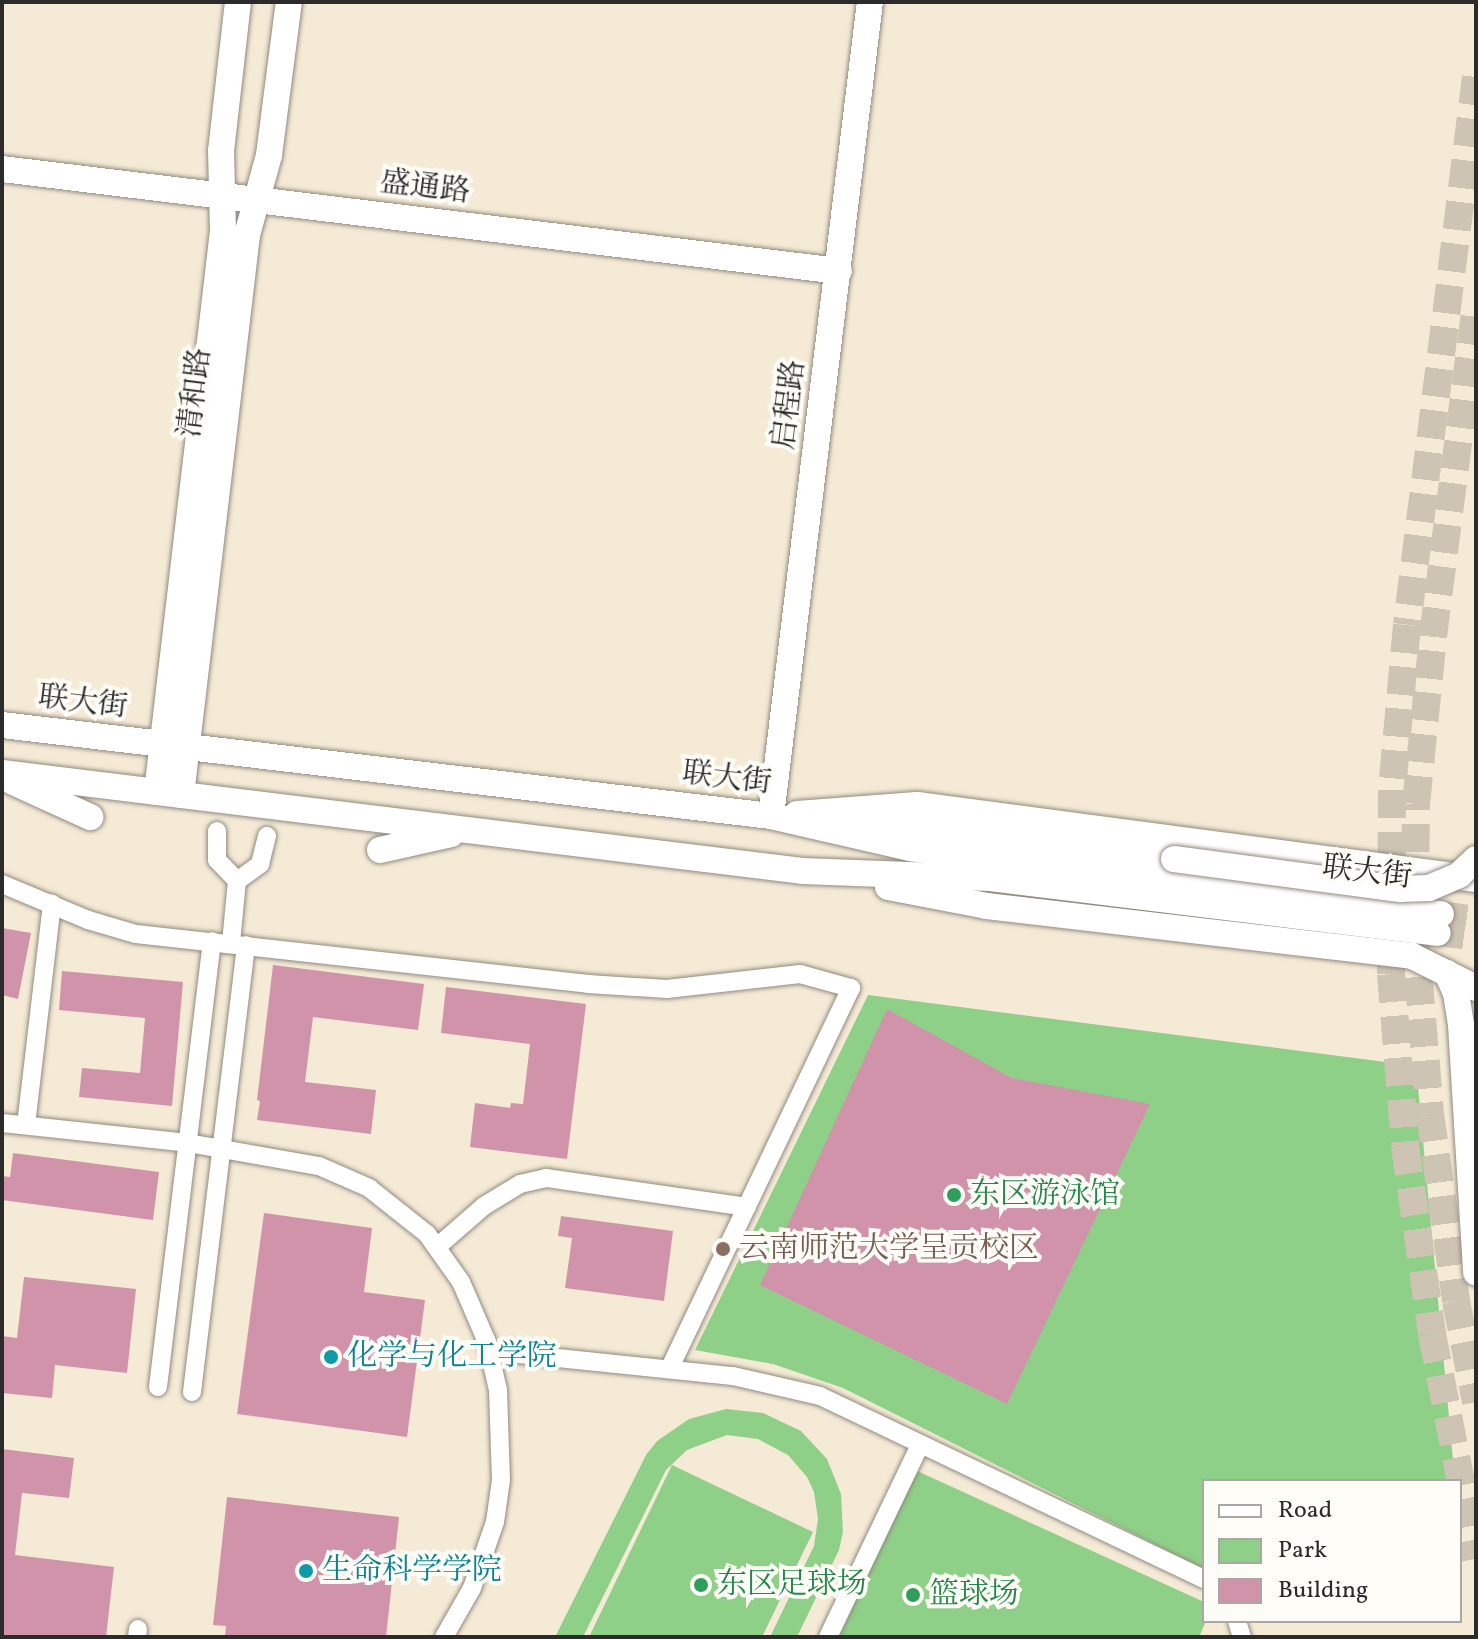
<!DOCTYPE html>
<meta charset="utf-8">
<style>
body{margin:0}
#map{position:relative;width:1478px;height:1639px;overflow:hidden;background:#f5ead5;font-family:Vollkorn,"Noto Serif SC",serif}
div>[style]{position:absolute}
.green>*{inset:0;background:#8fd088}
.building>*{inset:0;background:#d193aa}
.secondary-tunnel>*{height:26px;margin-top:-13px;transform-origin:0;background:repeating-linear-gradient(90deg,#cdc4b3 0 26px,transparent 0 39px)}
.primary-tunnel>*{height:28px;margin-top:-14px;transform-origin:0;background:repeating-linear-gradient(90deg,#cdc4b3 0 28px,transparent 0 42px)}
.roads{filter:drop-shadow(0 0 2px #908a80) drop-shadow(0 0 2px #908a80)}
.street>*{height:18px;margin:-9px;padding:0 9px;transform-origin:9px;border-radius:9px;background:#fff}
.secondary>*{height:26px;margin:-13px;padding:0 13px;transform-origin:13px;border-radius:13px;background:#fff}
.bridges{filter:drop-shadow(0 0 2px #908a80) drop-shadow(0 0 2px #908a80)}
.secondary-bridge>*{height:26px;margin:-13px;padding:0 13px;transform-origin:13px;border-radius:13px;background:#fff}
.dots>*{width:22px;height:22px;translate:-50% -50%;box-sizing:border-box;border:4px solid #fdfcf7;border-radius:50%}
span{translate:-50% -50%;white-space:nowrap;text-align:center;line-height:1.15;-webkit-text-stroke:8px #fdfcf7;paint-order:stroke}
.street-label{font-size:30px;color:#2b2b2b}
.leisure-label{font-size:30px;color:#27864d}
.left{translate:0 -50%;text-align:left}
.education-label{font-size:30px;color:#785e54}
.culture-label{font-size:30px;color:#0d838f}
.frame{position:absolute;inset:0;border:4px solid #2b2b2b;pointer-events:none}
.legend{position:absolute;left:1202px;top:1479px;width:260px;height:144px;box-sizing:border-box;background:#fdfcf7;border:2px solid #a9a8a5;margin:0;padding:10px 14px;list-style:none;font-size:24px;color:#2b2b2b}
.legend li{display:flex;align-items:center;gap:16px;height:40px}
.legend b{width:40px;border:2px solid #a9a8a5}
</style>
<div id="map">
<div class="green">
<i style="clip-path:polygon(868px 995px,1416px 1066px,1455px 1481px,1204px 1481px,1204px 1569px,843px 1388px,773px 1364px,695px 1350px)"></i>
<i style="clip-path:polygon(726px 1409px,763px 1413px,801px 1431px,827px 1459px,841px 1494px,843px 1532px,839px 1550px,797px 1637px,770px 1637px,814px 1546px,818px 1519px,814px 1492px,807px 1477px,788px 1455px,758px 1439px,727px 1435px,687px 1450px,666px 1470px,583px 1637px,555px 1637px,646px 1455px,657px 1441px,689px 1419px)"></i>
<i style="clip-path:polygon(672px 1465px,813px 1532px,762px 1637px,589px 1637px)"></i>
<i style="clip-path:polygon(915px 1470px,1204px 1602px,1206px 1621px,1199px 1637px,839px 1637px)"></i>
</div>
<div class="building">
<i style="clip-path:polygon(2px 928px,31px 933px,18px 999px,2px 995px)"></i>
<i style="clip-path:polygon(273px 965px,424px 984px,418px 1030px,313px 1017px,305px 1082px,376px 1090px,371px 1134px,257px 1120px,260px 1101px,257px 1100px)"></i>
<i style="clip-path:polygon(62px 971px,183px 982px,172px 1106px,79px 1097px,82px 1068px,140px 1073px,145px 1018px,59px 1010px)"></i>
<i style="clip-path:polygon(446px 987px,586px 1004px,567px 1159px,470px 1147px,475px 1103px,510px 1108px,511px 1103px,523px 1104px,530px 1044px,441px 1033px)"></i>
<i style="clip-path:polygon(887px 1009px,1012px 1078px,1150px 1104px,1007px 1404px,760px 1285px)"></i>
<i style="clip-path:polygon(13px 1153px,159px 1172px,153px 1220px,2px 1200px,2px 1176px,10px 1177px)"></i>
<i style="clip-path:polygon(264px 1213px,372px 1228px,364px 1292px,425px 1300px,407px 1437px,237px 1414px)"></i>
<i style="clip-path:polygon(561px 1216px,673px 1231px,664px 1301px,565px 1288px,572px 1238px,558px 1236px)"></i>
<i style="clip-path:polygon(24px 1277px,136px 1289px,127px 1373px,55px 1365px,52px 1398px,2px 1393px,2px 1336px,17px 1338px)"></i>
<i style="clip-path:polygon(2px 1449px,74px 1458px,69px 1498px,22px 1493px,15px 1555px,114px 1567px,106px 1637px,2px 1637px)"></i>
<i style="clip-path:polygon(227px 1497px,399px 1517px,386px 1637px,225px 1637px,226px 1626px,213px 1625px)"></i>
</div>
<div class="secondary-tunnel">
<i style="left:1441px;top:914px;width:35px;rotate:8deg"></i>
<i style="left:1438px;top:933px;width:38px;rotate:7deg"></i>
</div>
<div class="primary-tunnel">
<i style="left:1476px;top:77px;width:552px;rotate:97.18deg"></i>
<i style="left:1407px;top:625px;width:166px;rotate:95.2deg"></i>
<i style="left:1392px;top:790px;width:184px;rotate:90.3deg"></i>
<i style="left:1391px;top:974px;width:173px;rotate:85.3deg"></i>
<i style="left:1405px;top:1146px;width:190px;rotate:81.8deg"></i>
<i style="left:1432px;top:1334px;width:229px;rotate:78.9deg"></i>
<i style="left:1415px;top:894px;width:90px;rotate:-89.4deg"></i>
<i style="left:1416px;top:804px;width:169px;rotate:-84.2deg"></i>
<i style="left:1433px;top:636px;width:334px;rotate:-82.6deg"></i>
<i style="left:1415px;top:935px;width:179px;rotate:85.2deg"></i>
<i style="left:1430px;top:1113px;width:190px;rotate:82.1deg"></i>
<i style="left:1456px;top:1301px;width:103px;rotate:78.8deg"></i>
</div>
<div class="roads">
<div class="street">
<i style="left:217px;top:831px;width:29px;rotate:90deg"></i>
<i style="left:217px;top:860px;width:29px;rotate:46deg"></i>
<i style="left:237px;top:881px;width:29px;rotate:-36deg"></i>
<i style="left:260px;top:864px;width:29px;rotate:-76deg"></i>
<i style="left:2px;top:884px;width:93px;rotate:22.7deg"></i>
<i style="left:88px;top:920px;width:50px;rotate:16.3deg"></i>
<i style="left:136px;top:934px;width:455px;rotate:6.3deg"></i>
<i style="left:588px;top:984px;width:79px;rotate:3.6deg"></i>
<i style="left:667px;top:989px;width:134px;rotate:-6.4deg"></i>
<i style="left:800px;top:974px;width:53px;rotate:15.4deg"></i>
<i style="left:851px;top:988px;width:422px;rotate:115.5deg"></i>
<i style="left:231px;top:943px;width:62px;rotate:-84.5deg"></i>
<i style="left:2px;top:1123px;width:187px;rotate:6.1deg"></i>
<i style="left:188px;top:1143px;width:133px;rotate:10deg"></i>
<i style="left:319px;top:1166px;width:55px;rotate:23.7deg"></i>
<i style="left:369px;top:1188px;width:74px;rotate:38.4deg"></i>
<i style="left:427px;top:1234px;width:59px;rotate:54.7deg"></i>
<i style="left:461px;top:1282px;width:65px;rotate:66.6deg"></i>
<i style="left:487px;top:1342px;width:49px;rotate:77.1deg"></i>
<i style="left:498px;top:1390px;width:90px;rotate:88.1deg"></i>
<i style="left:501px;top:1480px;width:42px;rotate:98.1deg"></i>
<i style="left:495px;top:1522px;width:70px;rotate:109.2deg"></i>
<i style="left:472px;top:1588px;width:56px;rotate:119.7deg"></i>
<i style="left:26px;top:1125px;width:223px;rotate:-83.3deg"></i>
<i style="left:437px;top:1247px;width:62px;rotate:-41.1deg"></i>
<i style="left:484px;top:1206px;width:42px;rotate:-31.4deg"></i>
<i style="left:520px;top:1184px;width:27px;rotate:-13deg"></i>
<i style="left:546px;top:1178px;width:203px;rotate:8.2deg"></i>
<i style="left:490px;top:1351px;width:244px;rotate:5.9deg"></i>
<i style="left:733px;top:1376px;width:89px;rotate:12.9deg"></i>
<i style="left:820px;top:1396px;width:425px;rotate:25.5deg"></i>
<i style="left:158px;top:1387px;width:449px;rotate:-83.1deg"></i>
<i style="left:192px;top:1392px;width:450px;rotate:-83.1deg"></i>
<i style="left:1237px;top:1621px;width:17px;rotate:73deg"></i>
<i style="left:137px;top:1637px;width:8px;rotate:-83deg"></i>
<i style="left:828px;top:1637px;width:213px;rotate:-64.4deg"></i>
</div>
<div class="secondary">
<i style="left:2px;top:169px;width:843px;rotate:6.95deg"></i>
<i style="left:2px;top:725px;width:774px;rotate:6.75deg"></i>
<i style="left:771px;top:816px;width:143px;rotate:13deg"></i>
<i style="left:910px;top:848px;width:535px;rotate:7.09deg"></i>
<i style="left:2px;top:773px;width:806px;rotate:6.98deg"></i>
<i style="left:802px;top:871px;width:188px;rotate:2.1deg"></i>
<i style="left:990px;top:878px;width:451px;rotate:7deg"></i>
<i style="left:13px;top:782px;width:85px;rotate:24.4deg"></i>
<i style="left:157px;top:792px;width:565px;rotate:-83.29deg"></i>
<i style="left:223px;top:231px;width:80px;rotate:-91.4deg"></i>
<i style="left:221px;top:151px;width:150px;rotate:-83.5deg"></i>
<i style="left:181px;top:795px;width:564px;rotate:-83.28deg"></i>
<i style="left:247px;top:235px;width:83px;rotate:-74.6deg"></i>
<i style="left:269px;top:155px;width:154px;rotate:-82.6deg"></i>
<i style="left:797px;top:814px;width:120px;rotate:-4.3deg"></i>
<i style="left:917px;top:805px;width:564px;rotate:7.54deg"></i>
<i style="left:771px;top:816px;width:820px;rotate:-83.07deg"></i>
<i style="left:864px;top:822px;width:312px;rotate:6.8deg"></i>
<i style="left:380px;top:850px;width:73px;rotate:-12.7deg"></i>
<i style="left:888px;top:887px;width:101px;rotate:10.9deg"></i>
<i style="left:987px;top:906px;width:428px;rotate:6.7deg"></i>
<i style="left:1412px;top:956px;width:72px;rotate:26.6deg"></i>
<i style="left:1447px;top:973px;width:22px;rotate:66deg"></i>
<i style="left:1456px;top:993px;width:32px;rotate:81deg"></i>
<i style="left:1461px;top:1025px;width:248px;rotate:86.5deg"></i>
</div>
</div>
<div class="bridges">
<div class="secondary-bridge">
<i style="left:1174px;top:859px;width:228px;rotate:7.6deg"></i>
<i style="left:1400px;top:889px;width:29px;rotate:-2deg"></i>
<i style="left:1429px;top:888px;width:33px;rotate:-23deg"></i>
<i style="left:1459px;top:875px;width:23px;rotate:-43deg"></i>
</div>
</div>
<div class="dots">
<i style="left:954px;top:1195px;background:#2e9e5b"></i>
<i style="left:723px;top:1249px;background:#8d6e63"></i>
<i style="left:331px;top:1357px;background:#0f9aa8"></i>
<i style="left:306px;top:1571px;background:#0f9aa8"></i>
<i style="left:701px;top:1585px;background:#2e9e5b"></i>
<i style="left:913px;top:1595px;background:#2e9e5b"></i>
</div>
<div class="street-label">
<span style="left:425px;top:188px;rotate:7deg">盛通路</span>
<span style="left:196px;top:393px;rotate:-83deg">清和路</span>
<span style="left:790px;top:405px;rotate:-83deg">启程路</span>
<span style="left:83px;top:703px;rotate:7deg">联大街</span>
<span style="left:727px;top:779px;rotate:7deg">联大街</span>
<span style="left:1367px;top:873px;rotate:7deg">联大街</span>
</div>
<div class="leisure-label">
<span class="left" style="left:970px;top:1195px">东区游泳馆</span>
<span class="left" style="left:717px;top:1585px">东区足球场</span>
<span class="left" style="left:929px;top:1595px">篮球场</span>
</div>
<div class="education-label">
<span class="left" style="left:739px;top:1249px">云南师范大学呈贡校区</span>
</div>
<div class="culture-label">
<span class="left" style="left:347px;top:1357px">化学与化工学院</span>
<span class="left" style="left:322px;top:1571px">生命科学学院</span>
</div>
<div class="frame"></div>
<ul class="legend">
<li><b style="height:10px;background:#fff"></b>Road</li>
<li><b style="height:22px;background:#8fd088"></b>Park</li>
<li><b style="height:22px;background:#d193aa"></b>Building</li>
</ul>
</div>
